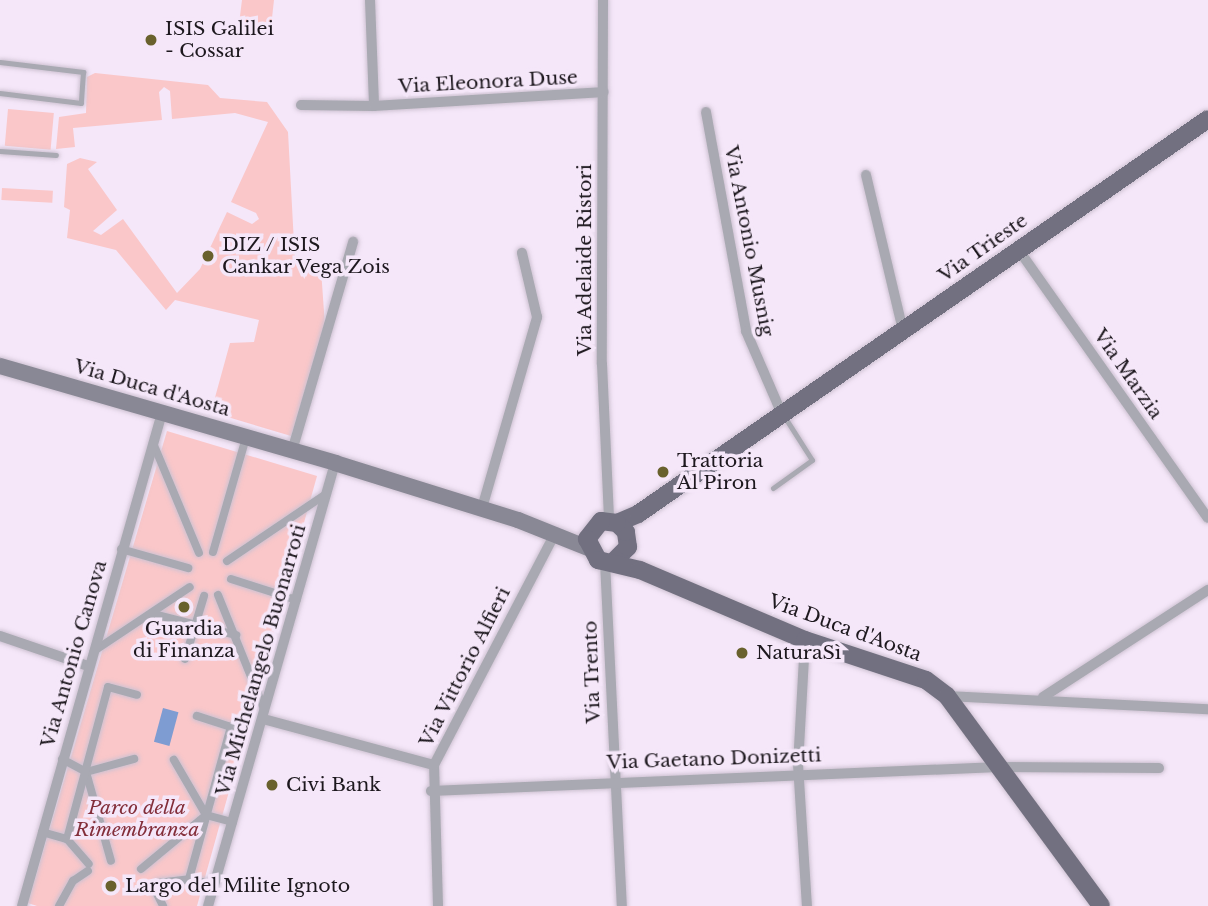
<!DOCTYPE html>
<meta charset="utf-8">
<style>
body{margin:0}
#map{position:relative;width:1208px;height:906px;overflow:hidden;background:#f5e7f9;font-family:"Libre Baskerville",serif}
div>[style]{position:absolute}
.green>*{inset:0;background:#fac7c9;transform-origin:0 0}
.water>*{inset:0;background:#7e9cd2;transform-origin:0 0}
.roads{filter:drop-shadow(0 0 2px #cec2d2) drop-shadow(0 0 2px #cec2d2)}
.service>*{height:5px;margin:-2.5px;padding:0 2.5px;transform-origin:2.5px;border-radius:2.5px;background:#a9a9b2}
.pedestrian>*{height:8px;margin:-4px;padding:0 4px;transform-origin:4px;border-radius:4px;background:#a9a9b2}
.minor>*{height:10px;margin:-5px;padding:0 5px;transform-origin:5px;border-radius:5px;background:#a9a9b2}
.secondary>*{height:16px;margin:-8px;padding:0 8px;transform-origin:8px;border-radius:8px;background:#898895}
.primary>*{height:18px;margin:-9px;padding:0 9px;transform-origin:9px;border-radius:9px;background:#727080}
.dots>*{width:19px;height:19px;translate:-50% -50%;box-sizing:border-box;border:4px solid #f5e7f9;border-radius:50%}
span{translate:-50% -50%;white-space:nowrap;text-align:center;line-height:1.15;-webkit-text-stroke:7px #f5e7f9;paint-order:stroke}
.poi-label{font-size:19px;color:#1d181e}
.left{translate:0 -50%;text-align:left}
.street-label{font-size:19px;color:#1d181e}
.park-label{font-size:19px;color:#832e3a;font-style:italic}
</style>
<div id="map">
<div class="green">
<i style="clip-path:polygon(242px 0,274px 0,271px 27px,239px 24px)"></i>
<i style="clip-path:polygon(95px 73px,208px 85px,220px 98px,267px 102px,288px 132px,295px 262px,321px 269px,325px 326px,291px 436px,211px 412px,230px 343px,254px 342px,259px 320px,175px 300px,166px 310px,116px 250px,67px 238px,70px 210px,64px 207px,67px 164px,80px 158px,97px 162px,88px 169px,117px 210px,93px 231px,101px 235px,123px 219px,177px 293px,200px 269px,227px 212px,252px 224px,259px 219px,256px 213px,231px 202px,268px 122px,235px 113px,172px 119px,170px 91px,164px 87px,159px 92px,162px 120px,73px 128px,75px 147px,56px 149px,59px 117px,86px 113px,87px 77px)"></i>
<i style="left:8px;top:109px;width:46px;height:37px;rotate:5deg"></i>
<i style="left:2px;top:188px;width:51px;height:12px;rotate:3deg"></i>
<i style="clip-path:polygon(167px 431px,317px 476px,197px 906px,37px 906px,28px 903px)"></i>
</div>
<div class="water">
<i style="left:163px;top:708px;width:16px;height:35px;rotate:15deg"></i>
</div>
<div class="roads">
<div class="service">
<i style="left:0;top:62px;width:84px;rotate:6.9deg"></i>
<i style="left:83px;top:72px;width:31px;rotate:94deg"></i>
<i style="left:81px;top:103px;width:82px;rotate:-173deg"></i>
<i style="left:0;top:151px;width:56px;rotate:4.1deg"></i>
<i style="left:773px;top:488px;width:48px;rotate:-35.7deg"></i>
<i style="left:812px;top:460px;width:52px;rotate:-122.5deg"></i>
</div>
<div class="pedestrian">
<i style="left:153px;top:443px;width:119px;rotate:67.3deg"></i>
<i style="left:121px;top:549px;width:70px;rotate:15.8deg"></i>
<i style="left:213px;top:552px;width:119px;rotate:-73.9deg"></i>
<i style="left:227px;top:561px;width:120px;rotate:-34.1deg"></i>
<i style="left:231px;top:579px;width:69px;rotate:17.7deg"></i>
<i style="left:218px;top:595px;width:123px;rotate:68deg"></i>
<i style="left:153px;top:614px;width:86px;rotate:14.2deg"></i>
<i style="left:94px;top:651px;width:115px;rotate:-33.7deg"></i>
<i style="left:185px;top:659px;width:66px;rotate:-73.2deg"></i>
<i style="left:62px;top:759px;width:27px;rotate:28deg"></i>
<i style="left:86px;top:772px;width:92px;rotate:74.3deg"></i>
<i style="left:86px;top:772px;width:50px;rotate:-15.2deg"></i>
<i style="left:206px;top:815px;width:28px;rotate:15deg"></i>
<i style="left:42px;top:832px;width:26px;rotate:16deg"></i>
<i style="left:67px;top:839px;width:157px;rotate:-74.9deg"></i>
<i style="left:108px;top:687px;width:30px;rotate:15deg"></i>
<i style="left:67px;top:839px;width:33px;rotate:49deg"></i>
<i style="left:141px;top:869px;width:85px;rotate:-39.7deg"></i>
<i style="left:206px;top:815px;width:64px;rotate:-120.2deg"></i>
<i style="left:189px;top:879px;width:158px;rotate:-74.6deg"></i>
<i style="left:231px;top:727px;width:36px;rotate:-162deg"></i>
<i style="left:158px;top:883px;width:31px;rotate:-7deg"></i>
<i style="left:189px;top:879px;width:26px;rotate:13deg"></i>
<i style="left:156px;top:892px;width:16px;rotate:63deg"></i>
<i style="left:59px;top:906px;width:29px;rotate:-61deg"></i>
<i style="left:73px;top:881px;width:18px;rotate:-34deg"></i>
</div>
<div class="minor">
<i style="left:370px;top:0;width:106px;rotate:87.8deg"></i>
<i style="left:603px;top:0;width:364px;rotate:90.2deg"></i>
<i style="left:602px;top:364px;width:157px;rotate:87.4deg"></i>
<i style="left:301px;top:105px;width:73px;rotate:0.8deg"></i>
<i style="left:374px;top:106px;width:230px;rotate:-3.5deg"></i>
<i style="left:706px;top:112px;width:223px;rotate:79.6deg"></i>
<i style="left:746px;top:331px;width:90px;rotate:66.6deg"></i>
<i style="left:866px;top:175px;width:159px;rotate:76.6deg"></i>
<i style="left:1018px;top:249px;width:329px;rotate:54.8deg"></i>
<i style="left:292px;top:451px;width:218px;rotate:-73.7deg"></i>
<i style="left:482px;top:508px;width:199px;rotate:-73.9deg"></i>
<i style="left:537px;top:317px;width:66px;rotate:-103.2deg"></i>
<i style="left:605px;top:562px;width:344px;rotate:87.2deg"></i>
<i style="left:0;top:636px;width:93px;rotate:18.8deg"></i>
<i style="left:805px;top:640px;width:124px;rotate:93.2deg"></i>
<i style="left:798px;top:764px;width:142px;rotate:86.4deg"></i>
<i style="left:947px;top:696px;width:261px;rotate:2.9deg"></i>
<i style="left:1043px;top:697px;width:197px;rotate:-33deg"></i>
<i style="left:263px;top:719px;width:177px;rotate:15.1deg"></i>
<i style="left:431px;top:791px;width:568px;rotate:-2.42deg"></i>
<i style="left:998px;top:767px;width:161px;rotate:0.4deg"></i>
<i style="left:22px;top:906px;width:512px;rotate:-74.15deg"></i>
<i style="left:208px;top:906px;width:461px;rotate:-74deg"></i>
<i style="left:438px;top:906px;width:141px;rotate:-91.6deg"></i>
<i style="left:434px;top:765px;width:259px;rotate:-62.4deg"></i>
</div>
<div class="secondary">
<i style="left:0;top:366px;width:349px;rotate:16.1deg"></i>
<i style="left:335px;top:463px;width:192px;rotate:17.3deg"></i>
<i style="left:518px;top:520px;width:75px;rotate:21.8deg"></i>
</div>
<div class="primary">
<i style="left:617px;top:523px;width:23px;rotate:-23deg"></i>
<i style="left:638px;top:514px;width:693px;rotate:-34.72deg"></i>
<i style="left:614px;top:561px;width:20px;rotate:-45deg"></i>
<i style="left:628px;top:547px;width:15px;rotate:-98deg"></i>
<i style="left:626px;top:532px;width:13px;rotate:-135deg"></i>
<i style="left:617px;top:523px;width:16px;rotate:-173deg"></i>
<i style="left:601px;top:521px;width:23px;rotate:128deg"></i>
<i style="left:587px;top:539px;width:24px;rotate:62deg"></i>
<i style="left:598px;top:560px;width:43px;rotate:13.4deg"></i>
<i style="left:640px;top:570px;width:179px;rotate:23deg"></i>
<i style="left:805px;top:640px;width:127px;rotate:18.3deg"></i>
<i style="left:926px;top:680px;width:26px;rotate:37deg"></i>
<i style="left:947px;top:696px;width:260px;rotate:53.7deg"></i>
</div>
</div>
<div class="dots">
<i style="left:151px;top:40px;background:#69612d"></i>
<i style="left:208px;top:256px;background:#69612d"></i>
<i style="left:663px;top:472px;background:#69612d"></i>
<i style="left:184px;top:607px;background:#69612d"></i>
<i style="left:742px;top:653px;background:#69612d"></i>
<i style="left:272px;top:785px;background:#69612d"></i>
<i style="left:111px;top:886px;background:#69612d"></i>
</div>
<div class="poi-label">
<span class="left" style="left:165px;top:40px">ISIS Galilei<br>- Cossar</span>
<span class="left" style="left:222px;top:256px">DIZ / ISIS<br>Cankar Vega Zois</span>
<span class="left" style="left:677px;top:472px">Trattoria<br>Al Piron</span>
<span style="left:184px;top:640px">Guardia<br>di Finanza</span>
<span class="left" style="left:756px;top:653px">NaturaSì</span>
<span class="left" style="left:286px;top:785px">Civi Bank</span>
<span class="left" style="left:125px;top:886px">Largo del Milite Ignoto</span>
</div>
<div class="street-label">
<span style="left:488px;top:82px;rotate:-3deg">Via Eleonora Duse</span>
<span style="left:749px;top:241px;rotate:79deg">Via Antonio Musnig</span>
<span style="left:983px;top:248px;rotate:-35deg">Via Trieste</span>
<span style="left:585px;top:260px;rotate:-90deg">Via Adelaide Ristori</span>
<span style="left:1128px;top:374px;rotate:55deg">Via Marzia</span>
<span style="left:152px;top:388px;rotate:16deg">Via Duca d'Aosta</span>
<span style="left:845px;top:628px;rotate:20deg">Via Duca d'Aosta</span>
<span style="left:74px;top:654px;rotate:-74deg">Via Antonio Canova</span>
<span style="left:261px;top:660px;rotate:-74deg">Via Michelangelo Buonarroti</span>
<span style="left:465px;top:667px;rotate:-63deg">Via Vittorio Alfieri</span>
<span style="left:592px;top:672px;rotate:-92deg">Via Trento</span>
<span style="left:714px;top:759px;rotate:-2deg">Via Gaetano Donizetti</span>
</div>
<div class="park-label">
<span style="left:137px;top:819px">Parco della<br>Rimembranza</span>
</div>
</div>
